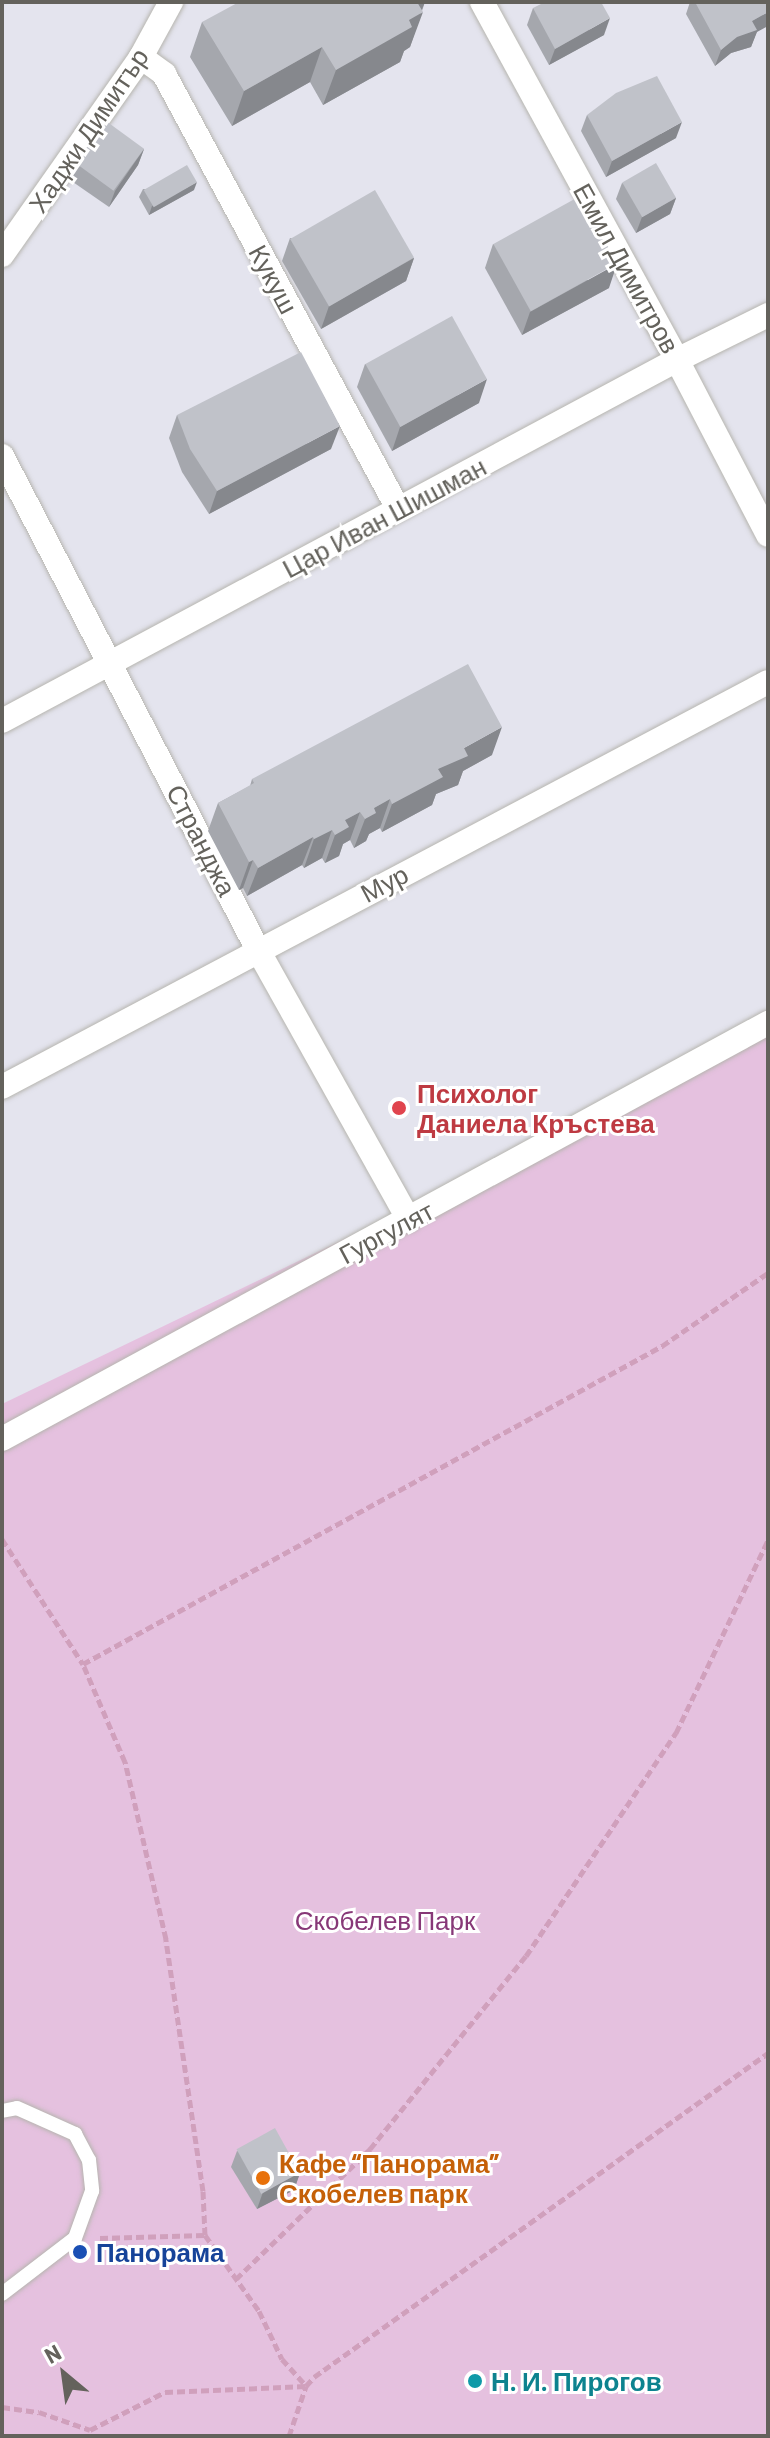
<!DOCTYPE html>
<meta charset="utf-8">
<style>
body{margin:0}
#map{position:relative;width:770px;height:2438px;overflow:hidden;background:#e4e4ee;font-family:Barlow,sans-serif}
div>[style]{position:absolute}
.green>*{inset:0;background:#e5c1df}
.path>*{height:5px;margin-top:-2.5px;transform-origin:0;background:repeating-linear-gradient(90deg,#d0a0bc 0 8px,transparent 0 12px)}
.roads{filter:drop-shadow(0 0 2px #b6b5af) drop-shadow(0 0 2px #b6b5af)}
.lane>*{height:14px;margin:-7px;padding:0 7px;transform-origin:7px;border-radius:7px;background:#fff}
.street>*{height:24px;margin:-12px;padding:0 12px;transform-origin:12px;border-radius:12px;background:#fff}
.secondary>*{height:24px;margin:-12px;padding:0 12px;transform-origin:12px;border-radius:12px;background:#fff}
.wall>*{inset:0;background:#a5a7ad}
.shaded-wall>*{inset:0;background:#86888d}
.building>*{inset:0;background:#c0c2c9;transform-origin:0 0}
.dots>*{width:22px;height:22px;translate:-50% -50%;box-sizing:border-box;border:4px solid #fff;border-radius:50%}
span{translate:-50% -50%;white-space:nowrap;text-align:center;line-height:1.15;-webkit-text-stroke:6px #fff;paint-order:stroke}
.street-label{font-size:26px;color:#64625c}
.health-label{font-size:26px;color:#be3a42;font-weight:700}
.left{translate:0 -50%;text-align:left}
.park-label{font-size:26px;color:#873877}
.food-label{font-size:26px;color:#c56008;font-weight:700}
.transit-label{font-size:26px;color:#164399;font-weight:700}
.culture-label{font-size:26px;color:#0d838f;font-weight:700}
.frame{position:absolute;inset:0;border:4px solid #64625c;pointer-events:none}
.north{position:absolute;left:24px;top:2334px;width:80px;height:80px;-webkit-text-stroke:6px #fff;paint-order:stroke;rotate:331deg;font-size:22px;font-weight:700;line-height:32px;text-align:center;color:#64625c}
.north::after{content:'';display:block;margin:auto;width:28px;height:36px;background:#64625c;clip-path:polygon(50% 0,100% 100%,50% 72%,0 100%)}
</style>
<div id="map">
<div class="green">
<i style="clip-path:polygon(768px 1016px,768px 2436px,2px 2436px,2px 1404px,421px 1202px)"></i>
</div>
<div class="path">
<i style="left:2px;top:1539px;width:149px;rotate:57.1deg"></i>
<i style="left:205px;top:2235px;width:44px;rotate:-92.6deg"></i>
<i style="left:203px;top:2191px;width:255px;rotate:-98.4deg"></i>
<i style="left:166px;top:1939px;width:182px;rotate:-103deg"></i>
<i style="left:125px;top:1762px;width:107px;rotate:-113.2deg"></i>
<i style="left:83px;top:1664px;width:661px;rotate:-28.78deg"></i>
<i style="left:662px;top:1346px;width:129px;rotate:-34.6deg"></i>
<i style="left:100px;top:2238px;width:105px;rotate:-1.6deg"></i>
<i style="left:205px;top:2235px;width:93px;rotate:54.6deg"></i>
<i style="left:259px;top:2311px;width:53px;rotate:64.4deg"></i>
<i style="left:282px;top:2359px;width:36px;rotate:48deg"></i>
<i style="left:236px;top:2279px;width:187px;rotate:-44.1deg"></i>
<i style="left:370px;top:2149px;width:248px;rotate:-51.1deg"></i>
<i style="left:526px;top:1956px;width:269px;rotate:-56.1deg"></i>
<i style="left:676px;top:1733px;width:214px;rotate:-64.5deg"></i>
<i style="left:2px;top:2407px;width:37px;rotate:8deg"></i>
<i style="left:39px;top:2412px;width:54px;rotate:19.4deg"></i>
<i style="left:90px;top:2430px;width:84px;rotate:-26.9deg"></i>
<i style="left:165px;top:2392px;width:141px;rotate:-2.4deg"></i>
<i style="left:289px;top:2436px;width:53px;rotate:-71.2deg"></i>
<i style="left:306px;top:2386px;width:12px;rotate:-48deg"></i>
<i style="left:314px;top:2377px;width:558px;rotate:-35.51deg"></i>
</div>
<div class="roads">
<div class="lane">
<i style="left:2px;top:2111px;width:15px;rotate:-11deg"></i>
<i style="left:17px;top:2108px;width:64px;rotate:24.1deg"></i>
<i style="left:75px;top:2134px;width:30px;rotate:62deg"></i>
<i style="left:89px;top:2160px;width:31px;rotate:84deg"></i>
<i style="left:92px;top:2191px;width:50px;rotate:109.9deg"></i>
<i style="left:75px;top:2238px;width:92px;rotate:142.5deg"></i>
</div>
<div class="street">
<i style="left:482px;top:2px;width:408px;rotate:61.4deg"></i>
<i style="left:677px;top:360px;width:197px;rotate:62.5deg"></i>
<i style="left:141px;top:57px;width:29px;rotate:36deg"></i>
<i style="left:164px;top:74px;width:494px;rotate:61.7deg"></i>
<i style="left:2px;top:456px;width:556px;rotate:62.61deg"></i>
<i style="left:258px;top:950px;width:309px;rotate:60.8deg"></i>
<i style="left:2px;top:721px;width:765px;rotate:-28.14deg"></i>
<i style="left:677px;top:360px;width:102px;rotate:-26.3deg"></i>
<i style="left:2px;top:1087px;width:866px;rotate:-27.87deg"></i>
<i style="left:2px;top:1439px;width:872px;rotate:-28.51deg"></i>
</div>
<div class="secondary">
<i style="left:2px;top:255px;width:242px;rotate:-54.9deg"></i>
<i style="left:141px;top:57px;width:63px;rotate:-61.4deg"></i>
</div>
</div>
<div class="wall">
<i style="clip-path:polygon(425px 2px,410px 47px,404px 51px,400px 62px,323px 105px,310px 82px,232px 126px,190px 57px,202px 22px)"></i>
<i style="clip-path:polygon(690px 2px,768px 2px,751px 47px,731px 53px,715px 66px,686px 14px)"></i>
<i style="clip-path:polygon(533px 8px,604px 35px,549px 65px,527px 25px)"></i>
<i style="clip-path:polygon(587px 115px,676px 138px,606px 177px,581px 131px)"></i>
<i style="clip-path:polygon(144px 149px,138px 165px,109px 207px,70px 180px,76px 163px)"></i>
<i style="clip-path:polygon(622px 183px,676px 198px,670px 214px,636px 233px,616px 199px)"></i>
<i style="clip-path:polygon(143px 189px,194px 190px,149px 215px,139px 197px)"></i>
<i style="clip-path:polygon(290px 238px,414px 258px,406px 281px,321px 329px,282px 261px)"></i>
<i style="clip-path:polygon(493px 244px,609px 288px,522px 335px,485px 268px)"></i>
<i style="clip-path:polygon(365px 364px,479px 403px,392px 451px,357px 387px)"></i>
<i style="clip-path:polygon(177px 415px,331px 449px,209px 514px,182px 472px,169px 438px)"></i>
<i style="clip-path:polygon(492px 755px,463px 771px,458px 785px,436px 794px,432px 805px,382px 832px,380px 828px,369px 834px,366px 841px,354px 848px,350px 840px,343px 844px,339px 856px,325px 863px,322px 858px,304px 868px,302px 865px,247px 896px,243px 888px,239px 890px,208px 831px,218px 803px,250px 786px,252px 779px)"></i>
<i style="clip-path:polygon(237px 2151px,300px 2173px,294px 2190px,257px 2209px,231px 2167px)"></i>
</div>
<div class="shaded-wall">
<i style="clip-path:polygon(415px 2px,425px 2px,420px 14px,423px 12px,410px 47px,404px 51px,400px 62px,323px 105px,336px 70px)"></i>
<i style="clip-path:polygon(768px 12px,768px 26px,757px 32px,751px 47px,731px 53px,715px 66px,721px 50px,752px 21px)"></i>
<i style="clip-path:polygon(610px 18px,604px 35px,549px 65px,555px 49px)"></i>
<i style="clip-path:polygon(322px 47px,310px 82px,232px 126px,244px 91px)"></i>
<i style="clip-path:polygon(682px 122px,676px 138px,606px 177px,612px 161px)"></i>
<i style="clip-path:polygon(144px 149px,138px 165px,109px 207px,115px 191px)"></i>
<i style="clip-path:polygon(197px 182px,194px 190px,149px 215px,152px 206px)"></i>
<i style="clip-path:polygon(676px 198px,670px 214px,636px 233px,642px 217px)"></i>
<i style="clip-path:polygon(414px 258px,406px 281px,321px 329px,329px 306px)"></i>
<i style="clip-path:polygon(617px 264px,609px 288px,522px 335px,530px 312px)"></i>
<i style="clip-path:polygon(487px 379px,479px 403px,392px 451px,400px 427px)"></i>
<i style="clip-path:polygon(340px 426px,331px 449px,209px 514px,217px 491px)"></i>
<i style="clip-path:polygon(502px 727px,492px 755px,463px 771px,458px 785px,436px 794px,432px 805px,382px 832px,392px 804px,438px 769px,464px 748px)"></i>
<i style="clip-path:polygon(390px 799px,380px 828px,369px 834px,366px 841px,354px 848px,365px 819px,374px 808px)"></i>
<i style="clip-path:polygon(360px 812px,350px 840px,343px 844px,339px 856px,325px 863px,335px 835px,345px 820px)"></i>
<i style="clip-path:polygon(332px 830px,322px 858px,304px 868px,314px 839px)"></i>
<i style="clip-path:polygon(313px 837px,302px 865px,247px 896px,258px 868px)"></i>
<i style="clip-path:polygon(253px 860px,243px 888px,239px 890px,249px 862px)"></i>
<i style="clip-path:polygon(300px 2173px,294px 2190px,257px 2209px,263px 2192px)"></i>
</div>
<div class="building">
<i style="clip-path:polygon(239px 2px,417px 2px,423px 12px,409px 20px,412px 27px,336px 70px,322px 47px,244px 91px,202px 22px)"></i>
<i style="clip-path:polygon(545px 2px,601px 2px,610px 18px,555px 49px,533px 8px)"></i>
<i style="clip-path:polygon(695px 2px,768px 2px,768px 12px,752px 21px,757px 30px,737px 37px,721px 50px)"></i>
<i style="clip-path:polygon(657px 76px,682px 122px,612px 161px,587px 115px,616px 93px)"></i>
<i style="left:106px;top:121px;width:47px;height:52px;rotate:36deg"></i>
<i style="left:656px;top:163px;width:40px;height:39px;rotate:60deg"></i>
<i style="left:187px;top:165px;width:20px;height:50px;rotate:60deg"></i>
<i style="left:375px;top:190px;width:78px;height:98px;rotate:60deg"></i>
<i style="left:580px;top:196px;width:77px;height:99px;rotate:61deg"></i>
<i style="left:452px;top:316px;width:72px;height:99px;rotate:61deg"></i>
<i style="clip-path:polygon(301px 352px,340px 426px,217px 491px,190px 449px,177px 415px)"></i>
<i style="clip-path:polygon(468px 664px,502px 727px,464px 748px,468px 756px,438px 769px,443px 777px,392px 804px,390px 799px,374px 808px,376px 813px,365px 819px,360px 812px,345px 820px,349px 827px,335px 835px,332px 830px,314px 839px,313px 837px,258px 868px,253px 860px,249px 862px,218px 803px,254px 783px,252px 779px)"></i>
<i style="left:275px;top:2128px;width:51px;height:44px;rotate:61deg"></i>
</div>
<div class="dots">
<i style="left:399px;top:1108px;background:#e0444e"></i>
<i style="left:263px;top:2178px;background:#e8710a"></i>
<i style="left:80px;top:2252px;background:#1a4fb4"></i>
<i style="left:475px;top:2381px;background:#0f9aa8"></i>
</div>
<div class="street-label">
<span style="left:88px;top:130px;rotate:-56deg">Хаджи Димитър</span>
<span style="left:627px;top:268px;rotate:61deg">Емил Димитров</span>
<span style="left:274px;top:279px;rotate:62deg">Кукуш</span>
<span style="left:384px;top:517px;rotate:-28deg">Цар Иван Шишман</span>
<span style="left:202px;top:840px;rotate:63deg">Странджа</span>
<span style="left:384px;top:883px;rotate:-28deg">Мур</span>
<span style="left:386px;top:1232px;rotate:-28deg">Гургулят</span>
</div>
<div class="health-label">
<span class="left" style="left:417px;top:1108px">Психолог<br>Даниела Кръстева</span>
</div>
<div class="park-label">
<span style="left:385px;top:1920px">Скобелев Парк</span>
</div>
<div class="food-label">
<span class="left" style="left:279px;top:2178px">Кафе “Панорама”<br>Скобелев парк</span>
</div>
<div class="transit-label">
<span class="left" style="left:96px;top:2252px">Панорама</span>
</div>
<div class="culture-label">
<span class="left" style="left:491px;top:2381px">Н. И. Пирогов</span>
</div>
<div class="frame"></div>
<div class="north">N</div>
</div>
